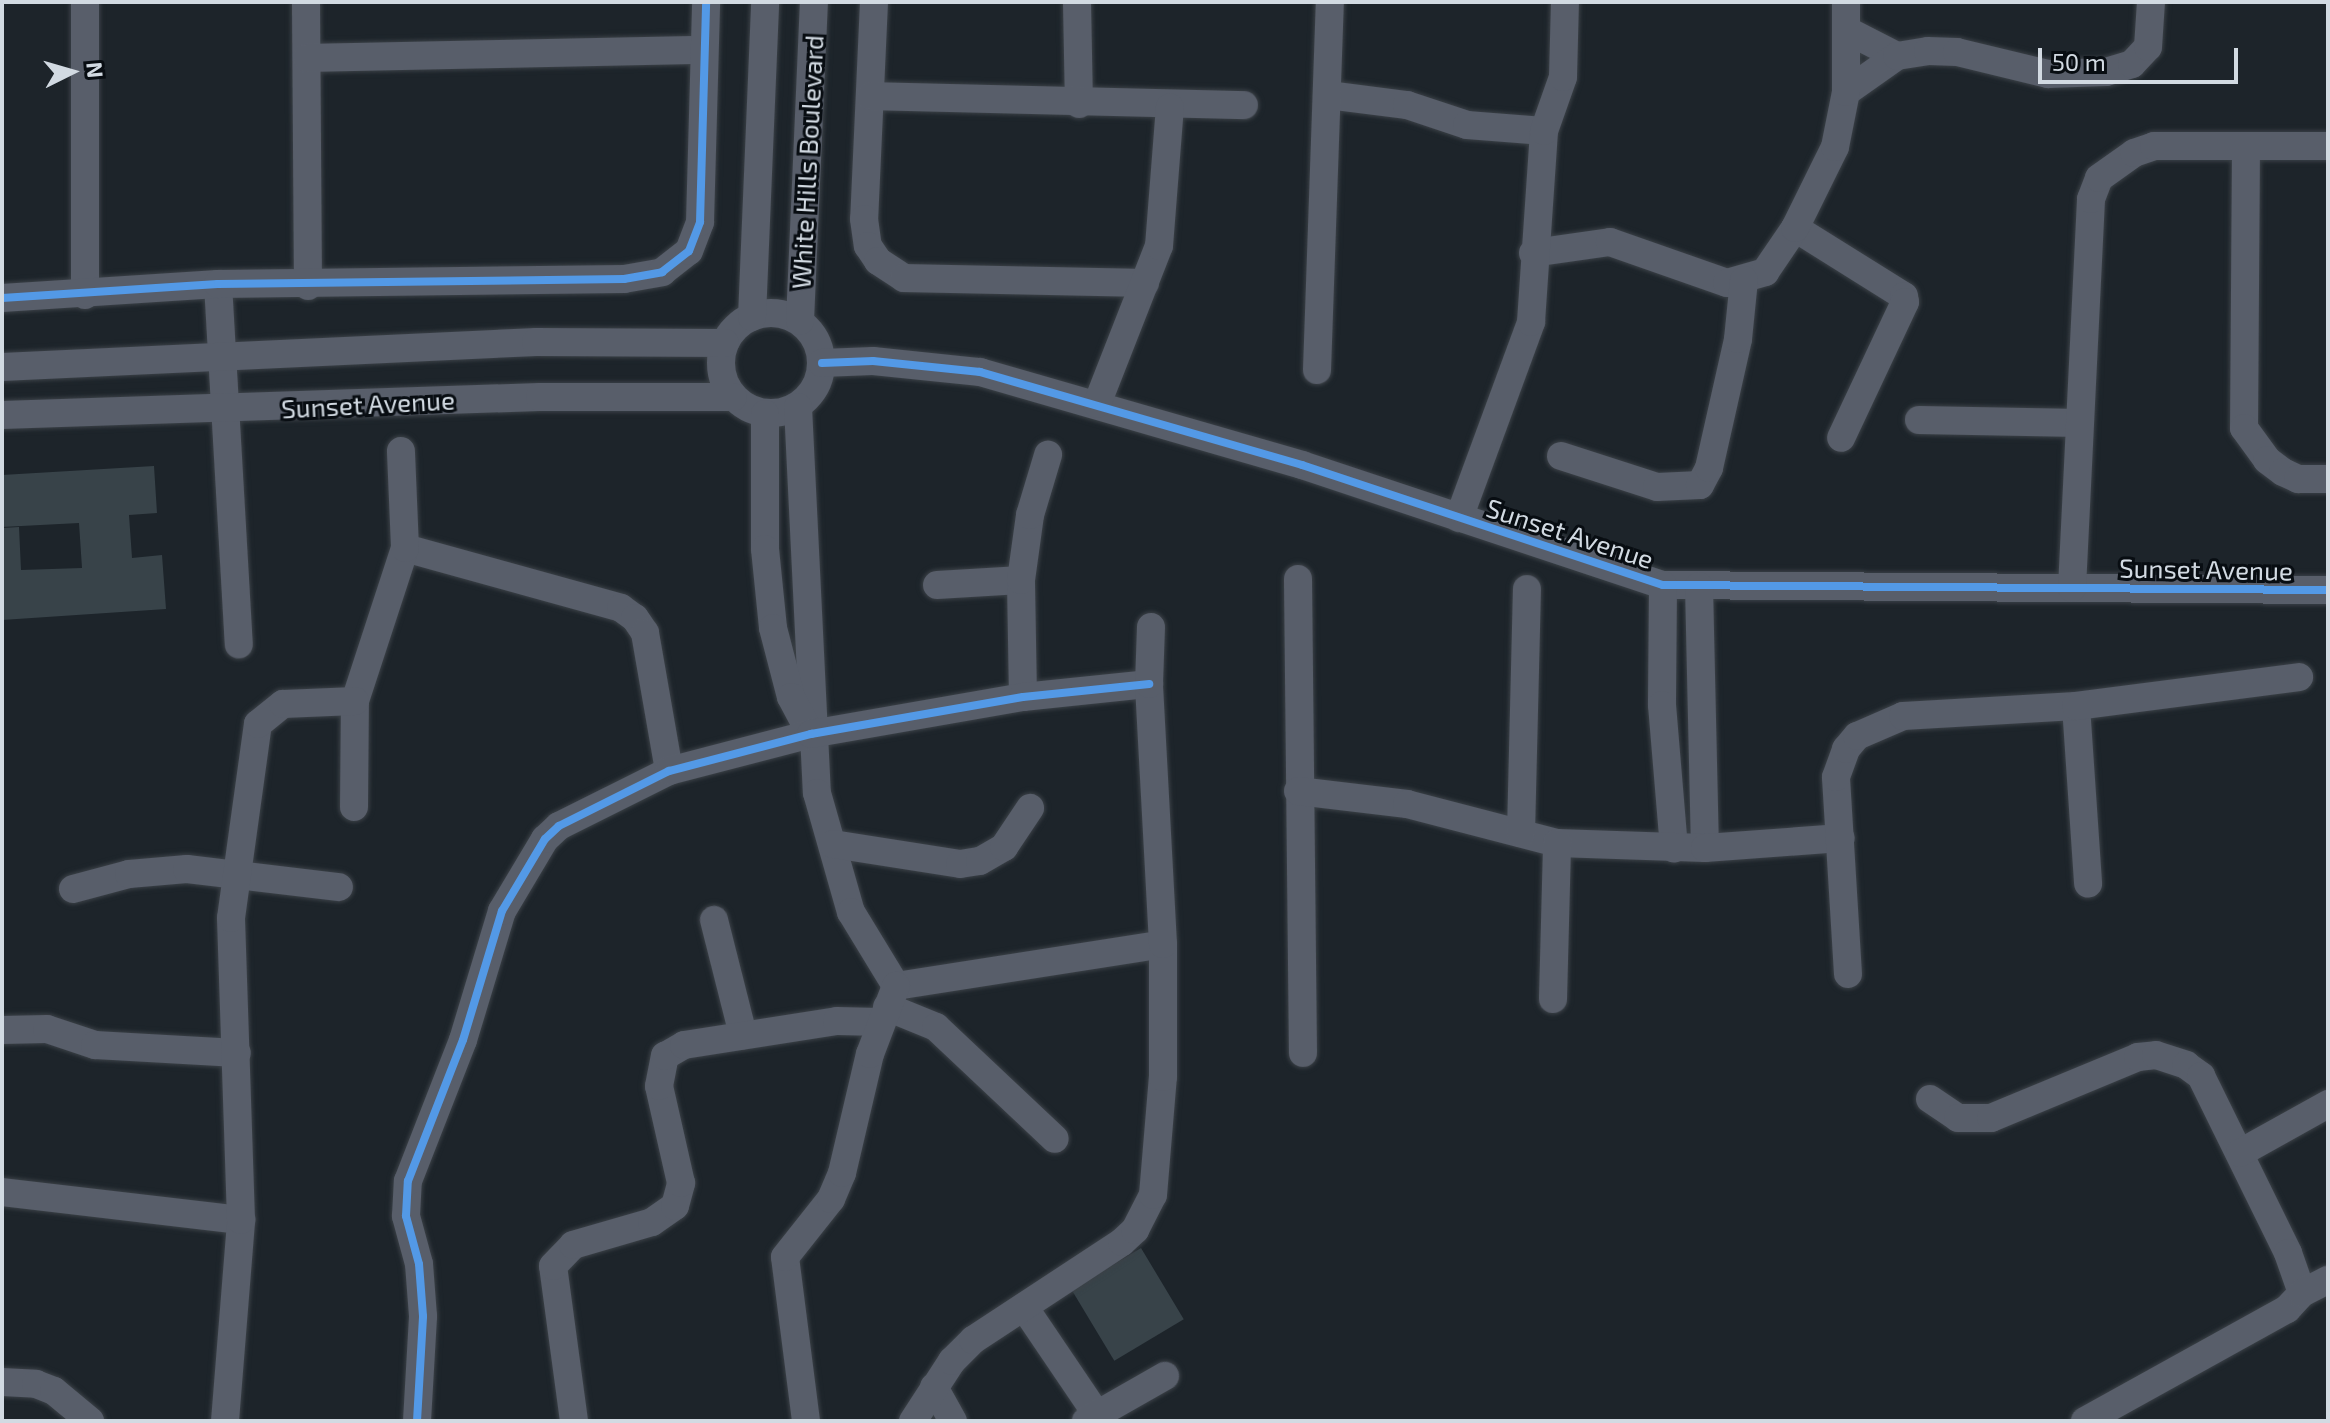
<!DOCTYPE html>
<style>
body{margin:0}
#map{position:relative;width:2330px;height:1423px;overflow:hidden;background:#1d242a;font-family:"Exo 2",sans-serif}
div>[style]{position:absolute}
.building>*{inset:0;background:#384349;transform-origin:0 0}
.roads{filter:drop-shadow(0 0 2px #3b4147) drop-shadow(0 0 2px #3b4147)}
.minor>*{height:28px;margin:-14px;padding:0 14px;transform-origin:14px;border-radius:14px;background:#585e6a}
.minor>.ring{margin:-14px;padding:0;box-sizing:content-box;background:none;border:28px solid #585e6a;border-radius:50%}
.cycleway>*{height:8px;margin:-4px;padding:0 4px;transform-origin:4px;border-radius:4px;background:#5399e6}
span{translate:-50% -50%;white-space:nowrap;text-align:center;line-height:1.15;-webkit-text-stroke:6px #080d12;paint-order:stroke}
.street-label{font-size:26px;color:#d2dae2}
.frame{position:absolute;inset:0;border:4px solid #d2dae2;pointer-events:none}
.north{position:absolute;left:32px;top:32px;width:80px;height:80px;-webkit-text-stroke:6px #080d12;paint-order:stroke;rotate:85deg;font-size:22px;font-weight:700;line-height:32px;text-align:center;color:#d2dae2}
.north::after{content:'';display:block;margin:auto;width:28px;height:36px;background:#d2dae2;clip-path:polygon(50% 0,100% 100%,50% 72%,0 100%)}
.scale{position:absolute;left:2038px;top:48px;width:200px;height:36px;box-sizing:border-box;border:4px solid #d2dae2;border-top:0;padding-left:10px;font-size:24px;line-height:28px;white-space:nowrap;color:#d2dae2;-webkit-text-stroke:6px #080d12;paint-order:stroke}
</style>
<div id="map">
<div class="building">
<i style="clip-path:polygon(154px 466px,157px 513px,129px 515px,132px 558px,162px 555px,166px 609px,2px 620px,2px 528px,19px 527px,21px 570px,82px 568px,79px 523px,2px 527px,2px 475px)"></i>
<i style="left:1141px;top:1248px;width:83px;height:81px;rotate:59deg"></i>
</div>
<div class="roads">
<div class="minor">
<i style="left:306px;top:2px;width:284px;rotate:89.6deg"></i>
<i style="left:874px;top:2px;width:217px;rotate:92.6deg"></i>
<i style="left:864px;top:219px;width:27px;rotate:82deg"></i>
<i style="left:868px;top:246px;width:18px;rotate:56deg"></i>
<i style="left:878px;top:261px;width:31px;rotate:33deg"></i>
<i style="left:904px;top:278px;width:241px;rotate:1.2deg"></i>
<i style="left:1077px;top:2px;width:102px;rotate:88.9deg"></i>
<i style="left:1846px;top:30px;width:57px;rotate:27deg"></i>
<i style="left:307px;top:58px;width:397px;rotate:-1.2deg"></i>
<i style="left:1846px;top:92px;width:62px;rotate:-35.2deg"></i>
<i style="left:1897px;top:56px;width:31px;rotate:-9deg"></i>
<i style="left:1928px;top:51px;width:29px;rotate:2deg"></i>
<i style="left:1957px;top:52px;width:94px;rotate:13.6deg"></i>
<i style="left:2048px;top:74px;width:58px;rotate:-2deg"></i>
<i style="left:2106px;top:72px;width:27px;rotate:-17deg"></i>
<i style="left:2132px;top:64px;width:23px;rotate:-47deg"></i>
<i style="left:2148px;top:47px;width:45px;rotate:-86.2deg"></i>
<i style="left:1328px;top:95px;width:80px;rotate:7.2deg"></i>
<i style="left:1407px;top:105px;width:63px;rotate:18.4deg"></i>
<i style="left:1467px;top:125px;width:77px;rotate:4.5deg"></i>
<i style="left:871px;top:96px;width:373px;rotate:1.4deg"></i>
<i style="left:2246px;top:146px;width:282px;rotate:90.4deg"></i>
<i style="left:2244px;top:428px;width:39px;rotate:54deg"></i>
<i style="left:2267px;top:460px;width:20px;rotate:37deg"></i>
<i style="left:2283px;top:472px;width:17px;rotate:25deg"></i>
<i style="left:2298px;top:479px;width:30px"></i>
<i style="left:1795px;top:228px;width:128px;rotate:32deg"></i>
<i style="left:1904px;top:296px;width:6px;rotate:81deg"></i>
<i style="left:1905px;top:302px;width:150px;rotate:115.2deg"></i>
<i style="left:1533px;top:253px;width:78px;rotate:-8.1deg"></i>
<i style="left:1610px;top:242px;width:124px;rotate:19.3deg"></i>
<i style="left:1727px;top:283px;width:40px;rotate:-16deg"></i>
<i style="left:1765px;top:272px;width:53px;rotate:-55.7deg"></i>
<i style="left:1795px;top:228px;width:90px;rotate:-63.7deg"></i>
<i style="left:1835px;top:147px;width:56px;rotate:-78.7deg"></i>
<i style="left:1846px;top:92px;width:90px;rotate:-90deg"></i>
<i style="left:218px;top:284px;width:361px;rotate:86.7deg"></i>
<i style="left:85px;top:295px;width:293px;rotate:-90deg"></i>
<i style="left:2px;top:298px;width:216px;rotate:-3.7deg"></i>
<i style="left:218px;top:284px;width:406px;rotate:-0.7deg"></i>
<i style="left:624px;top:279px;width:39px;rotate:-10deg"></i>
<i style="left:662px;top:272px;width:34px;rotate:-38deg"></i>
<i style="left:689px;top:251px;width:31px;rotate:-69deg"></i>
<i style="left:700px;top:222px;width:220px;rotate:-88.4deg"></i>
<i class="ring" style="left:721px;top:313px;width:72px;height:72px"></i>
<i style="left:752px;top:317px;width:315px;rotate:-87.6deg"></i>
<i style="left:800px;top:321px;width:319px;rotate:-87.5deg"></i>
<i style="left:822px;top:363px;width:51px;rotate:-2.2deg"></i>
<i style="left:873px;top:361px;width:108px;rotate:5.9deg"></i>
<i style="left:980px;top:372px;width:335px;rotate:16.1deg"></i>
<i style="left:1302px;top:465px;width:380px;rotate:18.4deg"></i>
<i style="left:1663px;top:585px;width:665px;rotate:0.43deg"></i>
<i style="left:2px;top:367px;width:535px;rotate:-2.68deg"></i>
<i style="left:536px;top:342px;width:189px;rotate:0.3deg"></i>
<i style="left:1317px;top:370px;width:368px;rotate:-88deg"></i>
<i style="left:1097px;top:404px;width:170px;rotate:-68.6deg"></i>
<i style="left:1159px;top:246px;width:139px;rotate:-85.5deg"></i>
<i style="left:798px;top:407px;width:386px;rotate:87.2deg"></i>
<i style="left:817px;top:793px;width:124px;rotate:74.1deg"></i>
<i style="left:851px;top:912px;width:87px;rotate:58.7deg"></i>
<i style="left:765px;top:414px;width:135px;rotate:90deg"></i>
<i style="left:765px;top:549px;width:79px;rotate:84.2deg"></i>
<i style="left:773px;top:628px;width:71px;rotate:75.4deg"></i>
<i style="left:791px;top:697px;width:30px;rotate:62deg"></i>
<i style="left:2px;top:415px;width:538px;rotate:-1.92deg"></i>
<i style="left:540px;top:397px;width:193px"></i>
<i style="left:1919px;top:420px;width:161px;rotate:1.1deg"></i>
<i style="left:1561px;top:456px;width:101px;rotate:17.9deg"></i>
<i style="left:1657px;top:487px;width:43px;rotate:-2.7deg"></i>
<i style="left:1700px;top:485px;width:19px;rotate:-62deg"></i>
<i style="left:1709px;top:468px;width:132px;rotate:-77.3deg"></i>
<i style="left:1738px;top:339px;width:59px;rotate:-84.2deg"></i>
<i style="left:1459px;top:518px;width:209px;rotate:-69.8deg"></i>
<i style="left:1531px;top:322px;width:191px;rotate:-86.1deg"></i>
<i style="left:1544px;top:131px;width:57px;rotate:-70.6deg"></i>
<i style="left:1563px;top:77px;width:75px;rotate:-88.5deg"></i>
<i style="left:405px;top:548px;width:224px;rotate:15.5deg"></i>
<i style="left:621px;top:608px;width:17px;rotate:36deg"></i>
<i style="left:635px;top:618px;width:18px;rotate:56deg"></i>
<i style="left:645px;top:633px;width:140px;rotate:80.1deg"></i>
<i style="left:1298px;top:579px;width:474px;rotate:89.4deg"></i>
<i style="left:937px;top:585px;width:84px;rotate:-3.4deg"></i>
<i style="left:1663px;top:585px;width:120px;rotate:90.5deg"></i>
<i style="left:1662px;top:705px;width:144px;rotate:85.2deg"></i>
<i style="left:1699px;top:586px;width:262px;rotate:88.7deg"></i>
<i style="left:2072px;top:588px;width:389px;rotate:-87.2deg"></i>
<i style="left:2091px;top:199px;width:22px;rotate:-69deg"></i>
<i style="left:2099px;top:178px;width:43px;rotate:-35.5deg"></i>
<i style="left:2134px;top:153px;width:21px;rotate:-19deg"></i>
<i style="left:2154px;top:146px;width:174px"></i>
<i style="left:1023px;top:697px;width:117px;rotate:-91deg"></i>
<i style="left:1021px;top:580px;width:66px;rotate:-82.1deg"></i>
<i style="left:1030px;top:515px;width:63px;rotate:-73.3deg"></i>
<i style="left:2076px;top:706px;width:178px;rotate:86.1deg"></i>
<i style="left:1298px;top:791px;width:110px;rotate:6.8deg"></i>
<i style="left:1407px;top:804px;width:155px;rotate:14.6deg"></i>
<i style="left:1557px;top:843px;width:148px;rotate:1.9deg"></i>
<i style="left:1705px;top:848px;width:136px;rotate:-4.2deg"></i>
<i style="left:354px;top:807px;width:106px;rotate:-89.5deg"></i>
<i style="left:355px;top:701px;width:161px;rotate:-71.9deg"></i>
<i style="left:405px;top:548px;width:97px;rotate:-92.4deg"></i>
<i style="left:1521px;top:833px;width:244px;rotate:-88.6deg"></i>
<i style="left:833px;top:844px;width:129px;rotate:8.9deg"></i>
<i style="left:960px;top:864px;width:20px;rotate:-9deg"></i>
<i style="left:980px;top:861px;width:28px;rotate:-30deg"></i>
<i style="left:1004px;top:847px;width:47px;rotate:-56.3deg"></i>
<i style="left:73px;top:889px;width:58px;rotate:-15deg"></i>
<i style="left:129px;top:874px;width:58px;rotate:-4.9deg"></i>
<i style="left:187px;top:869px;width:153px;rotate:6.8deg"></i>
<i style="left:714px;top:920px;width:119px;rotate:75.8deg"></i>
<i style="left:1848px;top:974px;width:197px;rotate:-93.5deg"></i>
<i style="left:1836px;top:777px;width:30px;rotate:-70deg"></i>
<i style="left:1846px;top:749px;width:17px;rotate:-50deg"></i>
<i style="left:1857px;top:736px;width:50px;rotate:-23.5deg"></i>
<i style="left:1903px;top:716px;width:173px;rotate:-3.3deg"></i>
<i style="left:2076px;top:706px;width:225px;rotate:-7.4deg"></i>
<i style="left:896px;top:986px;width:270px;rotate:-8.9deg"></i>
<i style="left:1553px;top:999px;width:156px;rotate:-88.5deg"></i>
<i style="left:887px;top:1007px;width:53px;rotate:22.2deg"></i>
<i style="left:936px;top:1027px;width:163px;rotate:43.3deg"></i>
<i style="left:2px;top:1030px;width:45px;rotate:-1.3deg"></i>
<i style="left:47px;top:1029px;width:51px;rotate:18.4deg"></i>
<i style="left:95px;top:1045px;width:142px;rotate:3.2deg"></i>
<i style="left:1930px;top:1099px;width:34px;rotate:34deg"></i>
<i style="left:1958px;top:1118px;width:33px"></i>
<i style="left:1991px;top:1118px;width:159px;rotate:-22.5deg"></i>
<i style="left:2138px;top:1057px;width:18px;rotate:-6deg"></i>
<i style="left:2156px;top:1055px;width:32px;rotate:18deg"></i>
<i style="left:2186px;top:1065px;width:19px;rotate:36deg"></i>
<i style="left:2201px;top:1076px;width:197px;rotate:63.8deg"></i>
<i style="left:2288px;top:1253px;width:42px;rotate:70.7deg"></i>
<i style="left:2302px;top:1293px;width:22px;rotate:133deg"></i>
<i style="left:2287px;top:1309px;width:231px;rotate:151deg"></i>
<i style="left:2240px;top:1153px;width:101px;rotate:-29.1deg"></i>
<i style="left:2px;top:1192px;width:241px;rotate:6.7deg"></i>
<i style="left:2302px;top:1293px;width:29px;rotate:-27deg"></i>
<i style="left:1024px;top:1307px;width:130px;rotate:55.9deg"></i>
<i style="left:2px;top:1382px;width:34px;rotate:3deg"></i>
<i style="left:36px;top:1384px;width:19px;rotate:21deg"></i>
<i style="left:54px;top:1391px;width:47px;rotate:39.8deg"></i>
<i style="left:934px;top:1387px;width:39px;rotate:61deg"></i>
<i style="left:225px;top:1421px;width:202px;rotate:-85.4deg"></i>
<i style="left:241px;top:1220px;width:302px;rotate:-91.9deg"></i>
<i style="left:231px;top:918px;width:196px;rotate:-82.1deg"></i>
<i style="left:258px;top:724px;width:32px;rotate:-39deg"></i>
<i style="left:283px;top:704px;width:72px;rotate:-2.4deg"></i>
<i style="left:417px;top:1421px;width:105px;rotate:-86.7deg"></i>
<i style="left:423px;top:1316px;width:52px;rotate:-94.4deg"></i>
<i style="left:419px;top:1264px;width:50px;rotate:-105.2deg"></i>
<i style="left:406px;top:1216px;width:35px;rotate:-87deg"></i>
<i style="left:408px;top:1181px;width:151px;rotate:-68.7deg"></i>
<i style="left:463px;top:1040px;width:135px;rotate:-73.2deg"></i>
<i style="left:502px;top:911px;width:84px;rotate:-59.2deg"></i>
<i style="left:545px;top:839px;width:19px;rotate:-43deg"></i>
<i style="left:559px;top:826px;width:123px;rotate:-26.6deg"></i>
<i style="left:669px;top:771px;width:147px;rotate:-14.6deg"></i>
<i style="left:811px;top:734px;width:215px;rotate:-9.9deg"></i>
<i style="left:1023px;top:697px;width:127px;rotate:-5.9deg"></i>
<i style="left:574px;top:1421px;width:156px;rotate:-97.7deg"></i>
<i style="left:553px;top:1266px;width:29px;rotate:-46deg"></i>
<i style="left:573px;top:1245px;width:82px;rotate:-16.2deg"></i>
<i style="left:652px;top:1222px;width:28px;rotate:-35deg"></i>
<i style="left:675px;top:1206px;width:24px;rotate:-75deg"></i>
<i style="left:681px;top:1183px;width:99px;rotate:-102.8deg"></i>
<i style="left:659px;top:1086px;width:31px;rotate:-79deg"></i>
<i style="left:665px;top:1056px;width:22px;rotate:-30deg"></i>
<i style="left:684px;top:1045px;width:155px;rotate:-8.9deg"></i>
<i style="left:837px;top:1021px;width:43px;rotate:1.3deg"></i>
<i style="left:806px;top:1421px;width:165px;rotate:-97.3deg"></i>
<i style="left:785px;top:1257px;width:74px;rotate:-51.6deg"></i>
<i style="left:831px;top:1199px;width:28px;rotate:-67deg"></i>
<i style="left:842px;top:1173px;width:122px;rotate:-76.8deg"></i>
<i style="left:870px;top:1054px;width:73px;rotate:-69.1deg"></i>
<i style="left:913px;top:1421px;width:72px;rotate:-57deg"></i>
<i style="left:952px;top:1361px;width:30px;rotate:-45deg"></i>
<i style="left:973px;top:1340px;width:178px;rotate:-33.3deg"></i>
<i style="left:1122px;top:1242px;width:18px;rotate:-43deg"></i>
<i style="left:1135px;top:1230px;width:39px;rotate:-63deg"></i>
<i style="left:1153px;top:1195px;width:118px;rotate:-85.2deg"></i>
<i style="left:1163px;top:1077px;width:133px;rotate:-90deg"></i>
<i style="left:1163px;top:944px;width:260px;rotate:-93.1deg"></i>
<i style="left:1149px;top:684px;width:57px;rotate:-88deg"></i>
<i style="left:1086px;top:1421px;width:91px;rotate:-29.7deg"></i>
</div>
</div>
<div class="cycleway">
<i style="left:2px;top:298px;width:216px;rotate:-3.7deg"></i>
<i style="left:218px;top:284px;width:406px;rotate:-0.7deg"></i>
<i style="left:624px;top:279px;width:39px;rotate:-10deg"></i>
<i style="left:662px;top:272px;width:34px;rotate:-38deg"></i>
<i style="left:689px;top:251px;width:31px;rotate:-69deg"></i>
<i style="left:700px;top:222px;width:220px;rotate:-88.4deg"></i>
<i style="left:822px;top:363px;width:51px;rotate:-2.2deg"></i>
<i style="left:873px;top:361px;width:108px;rotate:5.9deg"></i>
<i style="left:980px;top:372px;width:335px;rotate:16.1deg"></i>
<i style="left:1302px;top:465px;width:380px;rotate:18.4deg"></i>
<i style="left:1663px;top:585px;width:665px;rotate:0.43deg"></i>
<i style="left:417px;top:1421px;width:105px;rotate:-86.7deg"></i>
<i style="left:423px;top:1316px;width:52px;rotate:-94.4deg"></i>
<i style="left:419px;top:1264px;width:50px;rotate:-105.2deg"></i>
<i style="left:406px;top:1216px;width:35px;rotate:-87deg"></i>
<i style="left:408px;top:1181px;width:151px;rotate:-68.7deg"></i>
<i style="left:463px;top:1040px;width:135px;rotate:-73.2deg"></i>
<i style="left:502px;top:911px;width:84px;rotate:-59.2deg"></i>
<i style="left:545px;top:839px;width:19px;rotate:-43deg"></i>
<i style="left:559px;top:826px;width:123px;rotate:-26.6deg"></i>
<i style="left:669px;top:771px;width:147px;rotate:-14.6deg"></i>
<i style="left:811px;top:734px;width:215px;rotate:-9.9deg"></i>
<i style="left:1023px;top:697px;width:127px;rotate:-5.9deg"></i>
</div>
<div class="street-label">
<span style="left:807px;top:162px;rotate:-87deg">White Hills Boulevard</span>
<span style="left:368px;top:404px;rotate:-3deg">Sunset Avenue</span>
<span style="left:1570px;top:533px;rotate:18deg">Sunset Avenue</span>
<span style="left:2206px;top:569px;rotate:1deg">Sunset Avenue</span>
</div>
<div class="frame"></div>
<div class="north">N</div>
<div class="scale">50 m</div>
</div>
